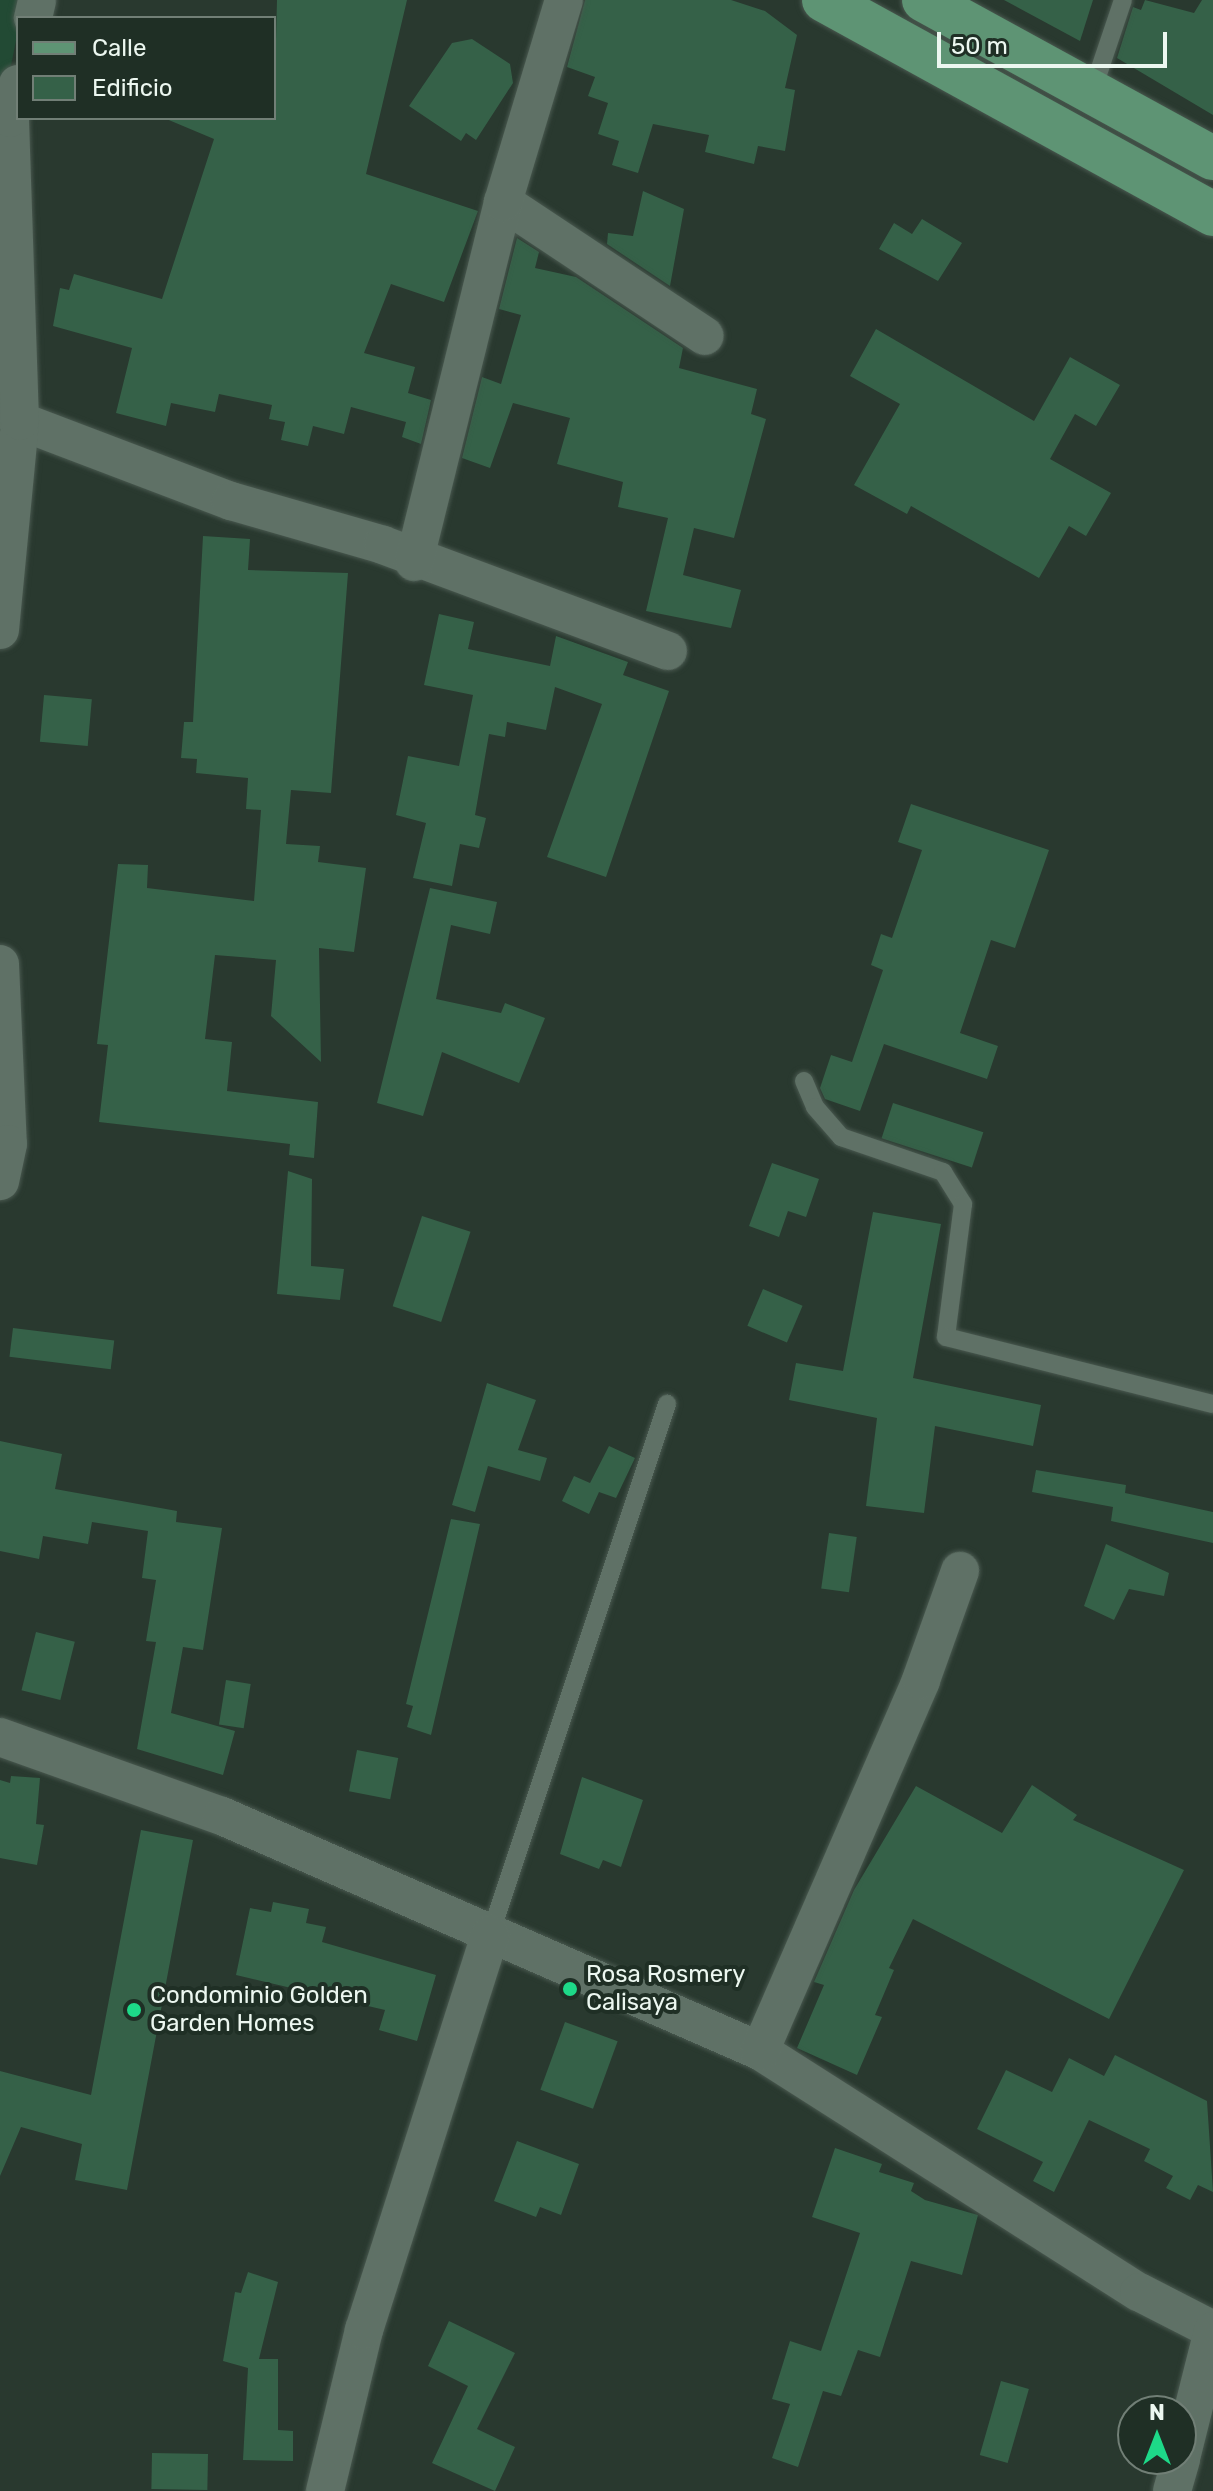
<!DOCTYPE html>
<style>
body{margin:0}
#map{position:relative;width:1213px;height:2491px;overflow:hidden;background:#29392f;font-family:Rubik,sans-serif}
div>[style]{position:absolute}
.green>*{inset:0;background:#224a34}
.building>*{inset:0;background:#356148;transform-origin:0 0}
.roads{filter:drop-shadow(0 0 2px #49584f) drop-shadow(0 0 2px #49584f)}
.service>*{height:18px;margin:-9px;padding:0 9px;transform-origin:9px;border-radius:9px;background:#5f7166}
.minor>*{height:38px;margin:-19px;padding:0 19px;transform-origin:19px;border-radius:19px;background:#5f7166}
.primary>*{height:44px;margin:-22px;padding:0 22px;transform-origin:22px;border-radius:22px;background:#5e9474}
.dots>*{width:22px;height:22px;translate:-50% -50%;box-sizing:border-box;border:4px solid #1f2f25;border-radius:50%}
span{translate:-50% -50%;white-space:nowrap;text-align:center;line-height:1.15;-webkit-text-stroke:8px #1f2f25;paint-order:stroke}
.poi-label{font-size:24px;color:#ecf7f0}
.left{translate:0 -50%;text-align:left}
.legend{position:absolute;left:16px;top:16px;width:260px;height:104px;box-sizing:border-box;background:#1f2f25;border:2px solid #717f76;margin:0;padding:10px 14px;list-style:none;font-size:24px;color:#ecf7f0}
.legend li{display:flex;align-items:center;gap:16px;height:40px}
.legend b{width:40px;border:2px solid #717f76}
.north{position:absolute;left:1117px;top:2395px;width:80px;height:80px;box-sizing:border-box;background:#1f2f25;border:2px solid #717f76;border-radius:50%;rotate:0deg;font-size:22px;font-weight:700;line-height:32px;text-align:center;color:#ecf7f0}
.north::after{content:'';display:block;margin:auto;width:28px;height:36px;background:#1dd988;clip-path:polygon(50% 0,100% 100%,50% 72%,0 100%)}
.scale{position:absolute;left:937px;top:32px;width:230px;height:36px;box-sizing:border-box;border:4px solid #ecf7f0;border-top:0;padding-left:10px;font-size:24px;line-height:28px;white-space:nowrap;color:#ecf7f0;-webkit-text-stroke:6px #1f2f25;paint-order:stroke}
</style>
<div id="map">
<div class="green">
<i style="clip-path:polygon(0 0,24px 0,0 121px)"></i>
</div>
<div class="building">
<i style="clip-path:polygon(277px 0,407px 0,366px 174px,478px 211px,444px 302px,391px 284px,364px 353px,415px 367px,408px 393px,431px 400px,421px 444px,402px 437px,406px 422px,351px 407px,344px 434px,313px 426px,308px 446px,281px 440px,285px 422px,269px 419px,272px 405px,219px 394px,215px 412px,171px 403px,166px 426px,116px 413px,132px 348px,53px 326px,60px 288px,69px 290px,74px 274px,162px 299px,214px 139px,164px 118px,274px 118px)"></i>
<i style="clip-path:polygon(585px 0,731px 0,765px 11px,797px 35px,785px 88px,795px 90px,785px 151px,758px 146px,754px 164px,705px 152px,709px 135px,653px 124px,638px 173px,612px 165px,619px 141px,598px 134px,608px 103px,588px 96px,595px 77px,567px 67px)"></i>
<i style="clip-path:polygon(1004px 0,1093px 0,1080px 41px)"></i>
<i style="clip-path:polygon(1145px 0,1194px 13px,1202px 0,1213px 0,1213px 115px,1117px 58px,1133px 7px,1141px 10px)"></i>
<i style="clip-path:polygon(472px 39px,510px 64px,513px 83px,476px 140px,466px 133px,461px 141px,409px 106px,452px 43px)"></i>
<i style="clip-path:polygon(643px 191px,684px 209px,670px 286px,607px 244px,608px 233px,633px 236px)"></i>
<i style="clip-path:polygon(922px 219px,962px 243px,938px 281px,879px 249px,894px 223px,912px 234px)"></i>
<i style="clip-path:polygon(517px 238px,539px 252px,535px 268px,576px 277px,683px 348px,679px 368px,757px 389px,751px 414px,766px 419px,734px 538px,694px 528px,683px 575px,741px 590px,731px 628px,646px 611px,668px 518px,618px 507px,623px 482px,557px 464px,570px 418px,513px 403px,490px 468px,462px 458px,482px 377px,501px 384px,521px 315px,499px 309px)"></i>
<i style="clip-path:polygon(876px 329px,1034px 421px,1070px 357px,1120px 385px,1096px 426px,1075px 414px,1050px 459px,1111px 493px,1086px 536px,1069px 526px,1039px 578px,911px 506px,907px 514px,854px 485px,900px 404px,850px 376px)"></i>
<i style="clip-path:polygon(203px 536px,250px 539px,248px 570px,348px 573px,331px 793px,291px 790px,286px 844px,320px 846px,318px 862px,366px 868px,354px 952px,319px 948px,321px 1062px,271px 1016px,276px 960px,215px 955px,205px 1039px,232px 1042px,227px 1091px,318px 1102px,314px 1158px,289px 1155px,290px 1144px,99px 1122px,108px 1045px,97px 1044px,118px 864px,148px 865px,147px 888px,254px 901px,261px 810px,246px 809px,248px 778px,196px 773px,197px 759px,181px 758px,184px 722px,193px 722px)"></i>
<i style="clip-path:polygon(439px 614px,474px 622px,468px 649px,550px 666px,556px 636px,628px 662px,623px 675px,669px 691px,606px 877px,547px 857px,602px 704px,555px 687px,546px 730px,507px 722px,505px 737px,489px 734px,475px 815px,486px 818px,479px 848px,460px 844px,452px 886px,413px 878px,426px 823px,396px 815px,408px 756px,459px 766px,473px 695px,424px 685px)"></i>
<i style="left:44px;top:695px;width:48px;height:47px;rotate:5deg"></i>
<i style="clip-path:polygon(911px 804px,1049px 850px,1015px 948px,991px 940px,960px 1033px,998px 1046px,987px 1079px,884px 1044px,860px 1111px,825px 1099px,820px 1088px,831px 1055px,852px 1062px,883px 970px,871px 965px,881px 934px,892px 938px,922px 850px,898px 842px)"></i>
<i style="clip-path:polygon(430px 888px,497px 902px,490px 934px,451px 925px,436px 999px,501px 1013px,505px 1003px,545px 1018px,519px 1083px,442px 1052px,423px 1116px,377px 1103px)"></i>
<i style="left:893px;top:1103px;width:95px;height:37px;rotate:18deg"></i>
<i style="clip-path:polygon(772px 1163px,819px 1179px,806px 1217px,788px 1211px,779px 1237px,749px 1226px)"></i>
<i style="clip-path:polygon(288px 1171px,312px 1179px,311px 1266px,344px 1269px,340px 1300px,277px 1294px)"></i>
<i style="clip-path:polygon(873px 1212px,941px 1224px,913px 1378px,1041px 1405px,1033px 1446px,935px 1426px,924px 1513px,866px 1506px,877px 1418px,789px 1400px,796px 1363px,843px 1371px)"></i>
<i style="left:422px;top:1216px;width:51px;height:95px;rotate:18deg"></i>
<i style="left:763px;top:1289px;width:43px;height:40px;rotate:23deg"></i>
<i style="left:13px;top:1328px;width:102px;height:29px;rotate:7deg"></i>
<i style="clip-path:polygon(487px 1383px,536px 1400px,518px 1450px,547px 1458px,540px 1481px,488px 1466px,475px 1512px,452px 1505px)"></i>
<i style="clip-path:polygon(0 1441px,62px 1454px,55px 1489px,177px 1511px,176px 1522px,222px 1528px,203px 1650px,183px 1647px,171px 1713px,235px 1731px,223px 1775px,137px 1749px,156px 1642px,146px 1641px,156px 1580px,142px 1578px,148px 1531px,92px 1522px,88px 1544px,43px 1536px,39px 1559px,0 1551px)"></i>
<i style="clip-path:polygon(609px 1446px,635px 1458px,616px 1498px,599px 1492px,589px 1514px,562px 1501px,574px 1476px,590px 1483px)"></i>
<i style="clip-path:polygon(1036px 1470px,1126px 1485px,1125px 1493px,1213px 1512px,1213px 1543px,1111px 1521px,1113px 1507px,1032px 1492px)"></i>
<i style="clip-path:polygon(451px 1519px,480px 1524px,431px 1735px,407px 1727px,413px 1706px,406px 1704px)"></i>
<i style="left:829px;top:1533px;width:28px;height:56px;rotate:8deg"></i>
<i style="clip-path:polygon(1106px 1544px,1169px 1573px,1164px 1596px,1129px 1589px,1114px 1620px,1084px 1606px)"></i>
<i style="left:36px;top:1632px;width:40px;height:60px;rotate:14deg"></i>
<i style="left:226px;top:1680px;width:25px;height:45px;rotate:9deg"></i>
<i style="left:357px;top:1750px;width:42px;height:42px;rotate:11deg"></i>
<i style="clip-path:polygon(11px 1776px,40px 1778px,36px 1824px,44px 1825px,37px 1865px,0 1858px,0 1780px,10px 1783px)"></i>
<i style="clip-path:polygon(582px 1777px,643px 1800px,621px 1867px,603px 1860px,599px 1869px,560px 1854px)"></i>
<i style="clip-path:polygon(1032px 1785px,1077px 1815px,1073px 1820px,1184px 1870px,1109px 2019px,913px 1919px,889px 1968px,894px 1970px,875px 2015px,882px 2017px,857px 2075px,797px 2048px,824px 1985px,814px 1982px,854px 1890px,916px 1786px,1002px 1833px)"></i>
<i style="clip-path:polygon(141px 1830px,193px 1840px,127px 2190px,75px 2180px,82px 2144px,21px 2127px,0 2176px,0 2071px,91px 2095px)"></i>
<i style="clip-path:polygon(273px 1902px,309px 1909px,306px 1923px,326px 1927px,322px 1942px,436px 1975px,417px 2041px,379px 2030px,385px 2010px,236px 1975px,250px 1908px,271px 1912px)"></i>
<i style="left:565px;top:2022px;width:56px;height:72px;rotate:20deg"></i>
<i style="clip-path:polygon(1115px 2055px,1207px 2101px,1213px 2192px,1198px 2185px,1190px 2200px,1166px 2188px,1173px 2176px,1144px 2161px,1150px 2149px,1089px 2120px,1054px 2192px,1033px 2181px,1043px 2162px,977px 2129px,1006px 2070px,1052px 2092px,1069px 2058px,1104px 2076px)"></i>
<i style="clip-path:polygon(517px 2141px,579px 2164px,561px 2215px,540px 2207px,536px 2217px,494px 2201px)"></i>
<i style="clip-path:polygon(835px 2148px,882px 2164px,879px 2172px,914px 2183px,911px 2191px,925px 2200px,978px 2215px,962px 2275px,911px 2261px,880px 2357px,858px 2350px,841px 2396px,823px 2391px,798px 2467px,772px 2458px,790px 2404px,772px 2399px,790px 2341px,821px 2351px,860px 2233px,812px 2217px)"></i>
<i style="clip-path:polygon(248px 2272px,278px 2282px,259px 2359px,278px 2359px,278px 2430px,293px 2431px,293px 2461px,243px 2460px,248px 2368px,223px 2361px,235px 2292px,241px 2293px)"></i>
<i style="clip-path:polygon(449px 2321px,515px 2353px,477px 2429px,515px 2447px,495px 2491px,432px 2463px,468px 2386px,428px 2366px)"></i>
<i style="left:1001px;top:2381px;width:29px;height:77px;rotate:16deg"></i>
<i style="left:152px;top:2453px;width:56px;height:36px;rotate:1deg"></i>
</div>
<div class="roads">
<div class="service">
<i style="left:1092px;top:92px;width:97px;rotate:-71.4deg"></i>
<i style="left:804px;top:1081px;width:28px;rotate:67deg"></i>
<i style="left:815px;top:1107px;width:40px;rotate:49deg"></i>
<i style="left:841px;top:1137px;width:108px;rotate:18.9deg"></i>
<i style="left:943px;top:1172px;width:38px;rotate:58deg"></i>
<i style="left:963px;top:1204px;width:134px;rotate:97.3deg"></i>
<i style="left:946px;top:1337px;width:275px;rotate:14.1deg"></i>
<i style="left:490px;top:1935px;width:560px;rotate:-71.57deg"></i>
</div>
<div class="minor">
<i style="left:33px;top:18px;width:18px;rotate:-77deg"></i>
<i style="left:503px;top:202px;width:242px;rotate:33.6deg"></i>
<i style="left:0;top:404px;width:26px;rotate:40deg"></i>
<i style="left:20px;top:421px;width:226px;rotate:20.8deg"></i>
<i style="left:231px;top:501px;width:158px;rotate:16.1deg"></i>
<i style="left:383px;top:545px;width:304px;rotate:20.4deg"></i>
<i style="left:414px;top:562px;width:371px;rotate:-76.1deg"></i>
<i style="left:503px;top:202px;width:211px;rotate:-73.2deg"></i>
<i style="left:0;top:630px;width:210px;rotate:-84.5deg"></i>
<i style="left:20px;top:421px;width:303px;rotate:-91.9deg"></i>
<i style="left:10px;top:118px;width:35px;rotate:-77deg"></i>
<i style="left:0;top:964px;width:180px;rotate:87.5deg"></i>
<i style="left:8px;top:1144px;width:38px;rotate:102deg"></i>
<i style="left:0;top:1737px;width:236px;rotate:19.6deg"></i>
<i style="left:222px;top:1816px;width:587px;rotate:23.6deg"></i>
<i style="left:760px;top:2051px;width:449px;rotate:32.5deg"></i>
<i style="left:1139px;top:2292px;width:83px;rotate:27.2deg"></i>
<i style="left:760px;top:2051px;width:404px;rotate:-66.5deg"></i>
<i style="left:921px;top:1680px;width:116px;rotate:-70.3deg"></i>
<i style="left:1181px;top:2458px;width:131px;rotate:-75.9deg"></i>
<i style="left:325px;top:2491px;width:166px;rotate:-76.4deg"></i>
<i style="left:364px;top:2330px;width:415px;rotate:-72.3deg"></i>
<i style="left:1172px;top:2491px;width:33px;rotate:-74deg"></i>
</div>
<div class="primary">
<i style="left:824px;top:0;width:444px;rotate:28.8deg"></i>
<i style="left:924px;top:0;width:329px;rotate:28.7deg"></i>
</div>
</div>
<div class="dots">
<i style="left:570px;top:1989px;background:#1dd988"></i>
<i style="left:134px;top:2010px;background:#1dd988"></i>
</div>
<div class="poi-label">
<span class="left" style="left:586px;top:1989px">Rosa Rosmery<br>Calisaya</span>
<span class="left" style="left:150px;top:2010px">Condominio Golden<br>Garden Homes</span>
</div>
<ul class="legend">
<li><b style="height:10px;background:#5e9474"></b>Calle</li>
<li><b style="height:22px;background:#356148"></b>Edificio</li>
</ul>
<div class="north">N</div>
<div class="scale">50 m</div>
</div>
